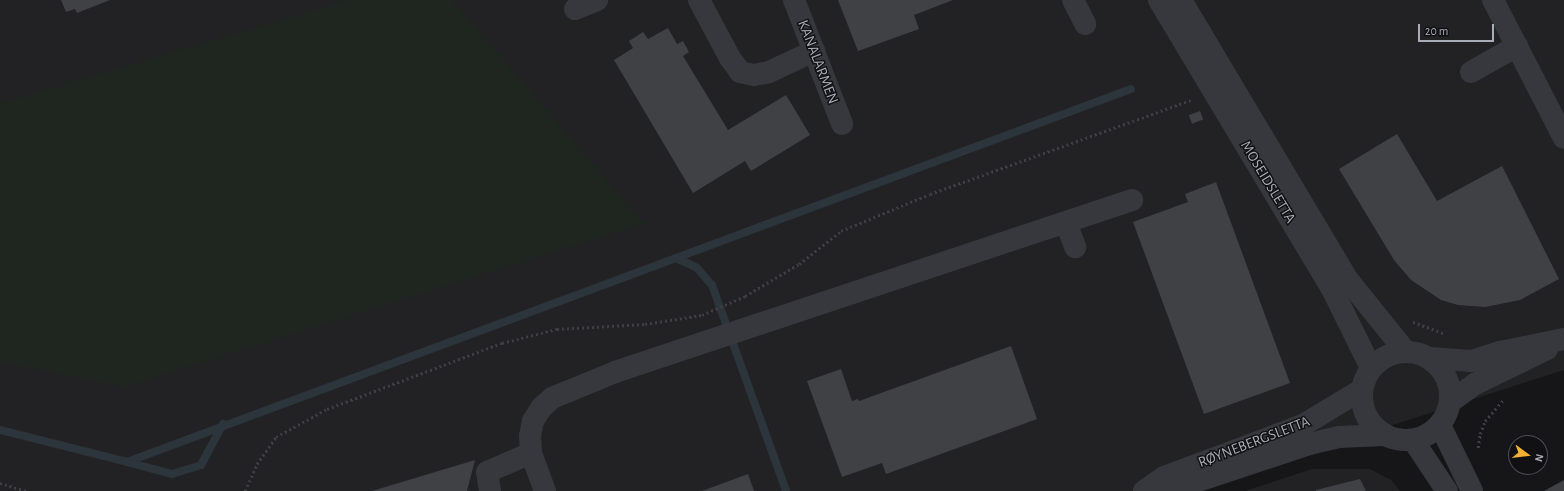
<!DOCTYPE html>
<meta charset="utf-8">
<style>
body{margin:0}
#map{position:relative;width:1564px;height:491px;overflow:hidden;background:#161618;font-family:"Alegreya Sans",sans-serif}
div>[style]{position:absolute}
.built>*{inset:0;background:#222225}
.green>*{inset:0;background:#1e261f}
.stream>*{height:8px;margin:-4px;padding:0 4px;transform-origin:4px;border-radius:4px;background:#2c353c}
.building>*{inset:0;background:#404145;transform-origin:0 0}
.path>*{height:2.5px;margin-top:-1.25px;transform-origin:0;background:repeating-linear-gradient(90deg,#3d3f44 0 2px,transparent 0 5px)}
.minor>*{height:22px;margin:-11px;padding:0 11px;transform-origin:11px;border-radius:11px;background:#37383d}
.minor>.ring{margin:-11px;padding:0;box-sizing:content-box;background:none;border:22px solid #37383d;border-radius:50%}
span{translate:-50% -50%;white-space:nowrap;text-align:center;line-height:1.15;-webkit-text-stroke:3px #111113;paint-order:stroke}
.street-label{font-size:15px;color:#a8adb8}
.north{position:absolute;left:1508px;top:435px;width:40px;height:40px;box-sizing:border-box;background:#111113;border:1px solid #4d4f55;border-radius:50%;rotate:105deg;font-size:11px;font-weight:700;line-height:16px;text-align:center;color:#a8adb8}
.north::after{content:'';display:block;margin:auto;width:14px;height:18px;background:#f2b134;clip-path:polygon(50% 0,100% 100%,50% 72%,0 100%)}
.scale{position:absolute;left:1418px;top:24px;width:76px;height:18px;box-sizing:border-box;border:2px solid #a8adb8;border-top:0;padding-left:5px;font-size:12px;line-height:14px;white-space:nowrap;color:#a8adb8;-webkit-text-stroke:3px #111113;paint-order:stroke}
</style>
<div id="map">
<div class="built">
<i style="clip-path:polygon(0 0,1564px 0,1564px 370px,1187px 491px,0 491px)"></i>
<i style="clip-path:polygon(1312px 469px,1370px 469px,1391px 480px,1400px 491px,1245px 491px)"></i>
</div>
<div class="green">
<i style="clip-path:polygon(349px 0,452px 0,644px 224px,125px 387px,0 362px,0 103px)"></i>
</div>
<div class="stream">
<i style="left:676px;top:258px;width:23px;rotate:25deg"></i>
<i style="left:697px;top:268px;width:23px;rotate:49deg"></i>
<i style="left:712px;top:285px;width:219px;rotate:70.2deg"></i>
<i style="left:0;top:430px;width:131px;rotate:14.1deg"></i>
<i style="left:127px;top:462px;width:1071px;rotate:-20.38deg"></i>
<i style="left:127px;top:462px;width:47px;rotate:14.9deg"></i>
<i style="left:172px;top:474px;width:30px;rotate:-17deg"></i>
<i style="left:201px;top:465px;width:47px;rotate:-61.8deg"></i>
</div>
<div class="building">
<i style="clip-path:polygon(61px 0,110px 0,77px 13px,75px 9px,66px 12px)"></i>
<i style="clip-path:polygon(838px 0,953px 0,914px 15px,919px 29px,858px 51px)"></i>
<i style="clip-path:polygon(668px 28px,677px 44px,683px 41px,689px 52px,683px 56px,728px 130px,786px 95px,810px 135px,751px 171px,745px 161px,693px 193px,614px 60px,633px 48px,629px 41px,643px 32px,648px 39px)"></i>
<i style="left:1200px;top:111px;width:9px;height:12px;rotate:69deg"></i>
<i style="clip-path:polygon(1397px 134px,1437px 201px,1502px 166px,1559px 279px,1520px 300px,1485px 307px,1458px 305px,1441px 300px,1411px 280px,1394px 260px,1339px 169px)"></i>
<i style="clip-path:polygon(1216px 182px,1290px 383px,1204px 414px,1133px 222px,1188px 202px,1185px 194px)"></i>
<i style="clip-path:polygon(1011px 346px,1037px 419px,886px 474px,882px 463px,842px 477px,807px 381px,841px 369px,852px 401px,858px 399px,859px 401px)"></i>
<i style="clip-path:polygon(475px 460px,467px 491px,372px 491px)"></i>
<i style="clip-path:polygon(748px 474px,754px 491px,702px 491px)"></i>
<i style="clip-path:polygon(1360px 479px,1366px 491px,1316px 491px,1316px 490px)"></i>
<i style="clip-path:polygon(1564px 480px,1564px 491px,1544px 491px)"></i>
</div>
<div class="path">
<i style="left:1413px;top:322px;width:33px;rotate:20deg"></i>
<i style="left:1478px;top:448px;width:14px;rotate:-82deg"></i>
<i style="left:1480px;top:434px;width:14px;rotate:-69deg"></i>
<i style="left:1485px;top:421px;width:30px;rotate:-49deg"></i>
<i style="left:0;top:483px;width:28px;rotate:17deg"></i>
<i style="left:245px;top:491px;width:30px;rotate:-66deg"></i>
<i style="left:257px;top:464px;width:33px;rotate:-55deg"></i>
<i style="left:276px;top:437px;width:58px;rotate:-28.8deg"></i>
<i style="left:327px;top:409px;width:187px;rotate:-20.7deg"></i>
<i style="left:502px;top:343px;width:57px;rotate:-14.3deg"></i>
<i style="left:557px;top:329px;width:88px;rotate:-3.3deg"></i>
<i style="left:645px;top:324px;width:58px;rotate:-9deg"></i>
<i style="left:702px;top:315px;width:47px;rotate:-23.8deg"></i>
<i style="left:745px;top:296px;width:63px;rotate:-30.7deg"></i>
<i style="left:799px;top:264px;width:53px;rotate:-38.2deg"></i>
<i style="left:841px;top:231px;width:96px;rotate:-22.6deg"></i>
<i style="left:930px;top:194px;width:277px;rotate:-19.8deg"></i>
</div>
<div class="minor">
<i style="left:699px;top:0;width:66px;rotate:61.9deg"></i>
<i style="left:730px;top:58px;width:17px;rotate:54deg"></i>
<i style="left:740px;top:72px;width:14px;rotate:12deg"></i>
<i style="left:754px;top:75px;width:15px;rotate:-11deg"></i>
<i style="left:769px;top:72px;width:50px;rotate:-25deg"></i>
<i style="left:794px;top:0;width:133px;rotate:68.8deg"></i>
<i style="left:1073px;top:0;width:27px;rotate:63deg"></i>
<i style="left:1159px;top:0;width:337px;rotate:59.1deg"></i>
<i style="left:1332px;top:289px;width:88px;rotate:63.7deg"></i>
<i style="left:1181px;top:0;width:326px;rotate:59.2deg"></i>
<i style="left:1348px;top:280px;width:91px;rotate:51.2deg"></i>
<i style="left:1493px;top:0;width:155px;rotate:62.8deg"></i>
<i style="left:575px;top:9px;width:24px;rotate:-22deg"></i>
<i style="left:1471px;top:72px;width:53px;rotate:-29.5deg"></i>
<i style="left:1066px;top:223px;width:26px;rotate:69deg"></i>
<i class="ring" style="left:1362px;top:352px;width:66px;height:66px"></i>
<i style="left:1429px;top:358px;width:43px;rotate:4deg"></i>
<i style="left:1472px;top:361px;width:29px;rotate:-18deg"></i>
<i style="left:1500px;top:352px;width:65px;rotate:-11.5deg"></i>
<i style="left:1450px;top:402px;width:31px;rotate:-36deg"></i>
<i style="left:1475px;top:384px;width:80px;rotate:-25.9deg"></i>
<i style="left:1440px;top:425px;width:73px;rotate:64.1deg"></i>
<i style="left:1413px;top:440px;width:61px;rotate:56.3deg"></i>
<i style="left:490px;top:491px;width:19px;rotate:-99deg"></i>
<i style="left:487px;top:472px;width:48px;rotate:-23.4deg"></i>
<i style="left:545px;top:491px;width:40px;rotate:-110.2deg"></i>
<i style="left:531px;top:453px;width:17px;rotate:-93deg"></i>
<i style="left:530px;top:436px;width:15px;rotate:-79deg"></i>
<i style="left:533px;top:421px;width:15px;rotate:-58deg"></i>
<i style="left:541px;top:408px;width:15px;rotate:-42deg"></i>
<i style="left:552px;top:398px;width:68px;rotate:-22.4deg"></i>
<i style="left:615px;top:372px;width:545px;rotate:-18.4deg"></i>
<i style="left:1144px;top:491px;width:24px;rotate:-35deg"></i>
<i style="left:1164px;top:477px;width:148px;rotate:-20.5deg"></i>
<i style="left:1303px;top:425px;width:68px;rotate:-31.1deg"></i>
<i style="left:1161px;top:491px;width:10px;rotate:-6deg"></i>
<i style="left:1171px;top:490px;width:145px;rotate:-18.4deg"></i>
<i style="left:1309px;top:444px;width:31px;rotate:-13deg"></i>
<i style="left:1339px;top:437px;width:45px;rotate:-2.5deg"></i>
</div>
<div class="street-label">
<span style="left:818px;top:62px;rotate:69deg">KANALARMEN</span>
<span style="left:1268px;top:182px;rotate:59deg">MOSEIDSLETTA</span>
<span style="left:1254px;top:442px;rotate:-21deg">RØYNEBERGSLETTA</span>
</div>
<div class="north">N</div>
<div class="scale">20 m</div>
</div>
